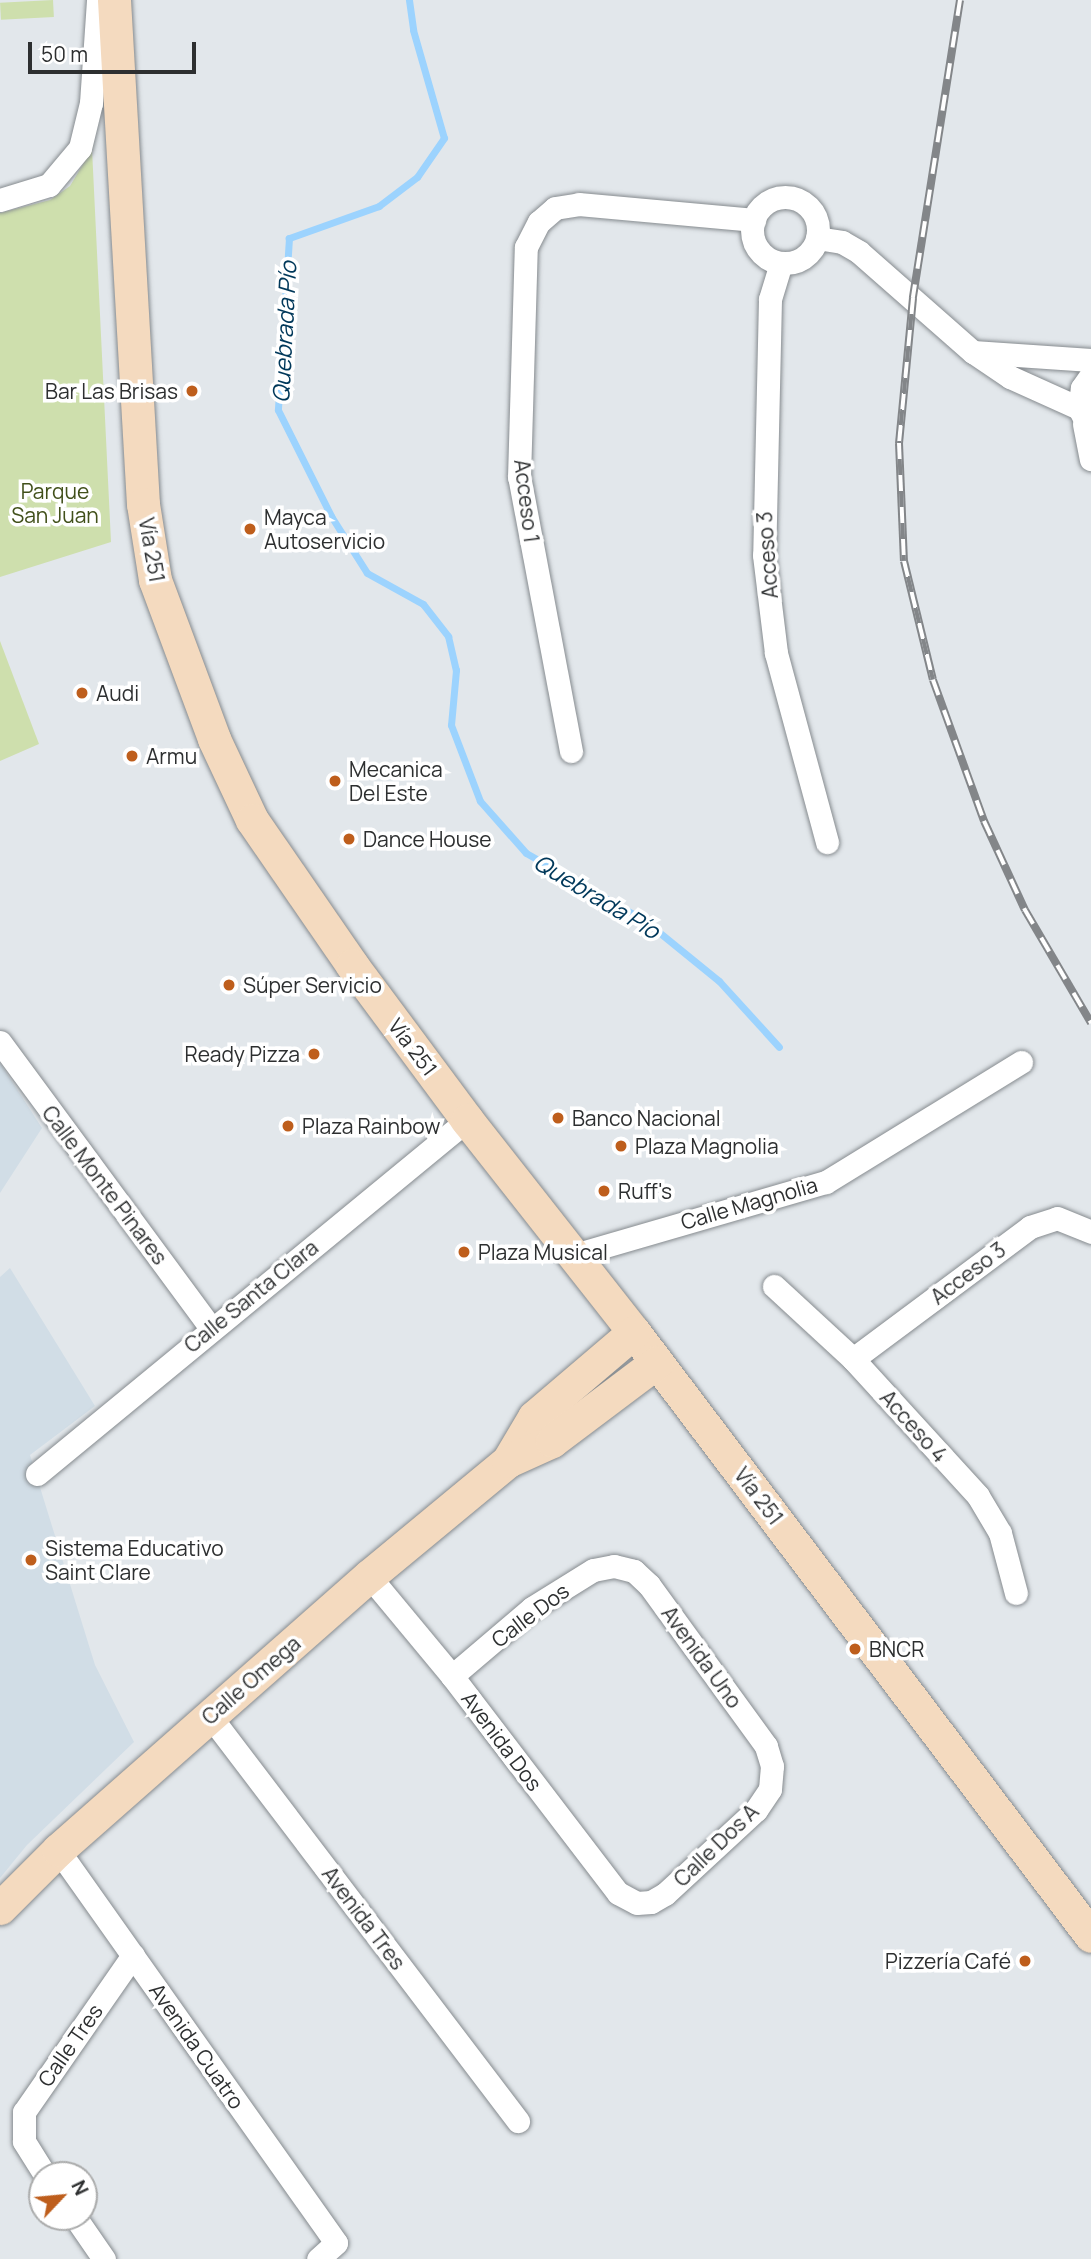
<!DOCTYPE html>
<meta charset="utf-8">
<style>
body{margin:0}
#map{position:relative;width:1091px;height:2259px;overflow:hidden;background:#e2e7eb;font-family:Manrope,sans-serif}
div>[style]{position:absolute}
.built>*{inset:0;background:#d1dde6}
.green>*{inset:0;background:#cedfad;transform-origin:0 0}
.stream>*{height:7px;margin:-3.5px;padding:0 3.5px;transform-origin:3.5px;border-radius:3.5px;background:#9cd3fe}
.roads{filter:drop-shadow(0 0 2px #868b8f) drop-shadow(0 0 2px #868b8f)}
.street>*{height:23px;margin:-11.5px;padding:0 11.5px;transform-origin:11.5px;border-radius:11.5px;background:#fff}
.street>.ring{margin:-11.5px;padding:0;box-sizing:content-box;background:none;border:23px solid #fff;border-radius:50%}
.secondary>*{height:33px;margin:-16.5px;padding:0 16.5px;transform-origin:16.5px;border-radius:16.5px;background:#f4dabf}
.rail>*{height:8px;margin-top:-4px;transform-origin:0;background:repeating-linear-gradient(90deg,#fff 0 16px,#838689 0 32px);box-sizing:border-box;border-block:2px solid #838689}
.dots>*{width:19px;height:19px;translate:-50% -50%;box-sizing:border-box;border:4px solid #fff;border-radius:50%}
span{translate:-50% -50%;white-space:nowrap;text-align:center;line-height:1.15;-webkit-text-stroke:7px #fff;paint-order:stroke}
.poi-label{font-size:21px;color:#2d2f30}
.right{translate:-100% -50%;text-align:right}
.left{translate:0 -50%;text-align:left}
.park-label{font-size:21px;color:#41501a}
.street-label{font-size:21px;color:#2d2f30}
.water-label{font-size:23px;color:#00385a;font-style:italic}
.north{position:absolute;left:28px;top:2161px;width:70px;height:70px;box-sizing:border-box;background:#fff;border:2px solid #abacac;border-radius:50%;rotate:64deg;font-size:19px;font-weight:700;line-height:28px;text-align:center;color:#2d2f30}
.north::after{content:'';display:block;margin:auto;width:24px;height:32px;background:#be5e1c;clip-path:polygon(50% 0,100% 100%,50% 72%,0 100%)}
.scale{position:absolute;left:28px;top:42px;width:168px;height:32px;box-sizing:border-box;border:4px solid #2d2f30;border-top:0;padding-left:9px;font-size:21px;line-height:24px;white-space:nowrap;color:#2d2f30;-webkit-text-stroke:5px #fff;paint-order:stroke}
</style>
<div id="map">
<div class="built">
<i style="clip-path:polygon(0 1063px,42px 1128px,0 1193px)"></i>
<i style="clip-path:polygon(10px 1268px,95px 1406px,30px 1455px,95px 1665px,134px 1742px,27px 1845px,0 1878px,0 1277px)"></i>
</div>
<div class="green">
<i style="left:53px;top:0;width:17px;height:53px;rotate:87deg"></i>
<i style="clip-path:polygon(92px 149px,111px 542px,0 577px,0 213px,50px 200px,70px 186px)"></i>
<i style="clip-path:polygon(0 641px,39px 744px,0 761px)"></i>
</div>
<div class="stream">
<i style="left:409px;top:0;width:30px;rotate:82deg"></i>
<i style="left:413px;top:30px;width:112px;rotate:74deg"></i>
<i style="left:444px;top:138px;width:47px;rotate:124.7deg"></i>
<i style="left:417px;top:177px;width:48px;rotate:142.7deg"></i>
<i style="left:379px;top:206px;width:96px;rotate:160.4deg"></i>
<i style="left:289px;top:238px;width:172px;rotate:93.7deg"></i>
<i style="left:278px;top:410px;width:119px;rotate:63.4deg"></i>
<i style="left:331px;top:516px;width:67px;rotate:57.7deg"></i>
<i style="left:367px;top:573px;width:64px;rotate:29deg"></i>
<i style="left:423px;top:604px;width:41px;rotate:52deg"></i>
<i style="left:448px;top:636px;width:35px;rotate:77deg"></i>
<i style="left:456px;top:670px;width:55px;rotate:95.2deg"></i>
<i style="left:451px;top:725px;width:81px;rotate:69.1deg"></i>
<i style="left:480px;top:801px;width:69px;rotate:48.5deg"></i>
<i style="left:526px;top:853px;width:136px;rotate:29.6deg"></i>
<i style="left:644px;top:920px;width:97px;rotate:39.1deg"></i>
<i style="left:719px;top:981px;width:89px;rotate:47.7deg"></i>
</div>
<div class="roads">
<div class="street">
<i class="ring" style="left:752px;top:197px;width:43px;height:43px"></i>
<i style="left:0;top:200px;width:51px;rotate:-17deg"></i>
<i style="left:49px;top:185px;width:48px;rotate:-50deg"></i>
<i style="left:80px;top:148px;width:46px;rotate:-76.3deg"></i>
<i style="left:91px;top:103px;width:103px;rotate:-86.1deg"></i>
<i style="left:817px;top:238px;width:25px;rotate:9deg"></i>
<i style="left:842px;top:242px;width:20px;rotate:30deg"></i>
<i style="left:859px;top:252px;width:152px;rotate:41.3deg"></i>
<i style="left:973px;top:352px;width:45px;rotate:34deg"></i>
<i style="left:1010px;top:377px;width:76px;rotate:24.2deg"></i>
<i style="left:781px;top:263px;width:38px;rotate:107deg"></i>
<i style="left:770px;top:299px;width:256px;rotate:91.3deg"></i>
<i style="left:764px;top:555px;width:99px;rotate:83deg"></i>
<i style="left:776px;top:653px;width:196px;rotate:74.9deg"></i>
<i style="left:973px;top:352px;width:118px;rotate:3.9deg"></i>
<i style="left:1091px;top:375px;width:16px;rotate:125deg"></i>
<i style="left:1082px;top:388px;width:20px;rotate:99deg"></i>
<i style="left:1079px;top:408px;width:27px;rotate:63deg"></i>
<i style="left:1084px;top:424px;width:36px;rotate:79deg"></i>
<i style="left:571px;top:751px;width:279px;rotate:-100.7deg"></i>
<i style="left:519px;top:477px;width:230px;rotate:-88.3deg"></i>
<i style="left:526px;top:247px;width:28px;rotate:-63deg"></i>
<i style="left:539px;top:222px;width:21px;rotate:-41deg"></i>
<i style="left:555px;top:208px;width:24px;rotate:-9deg"></i>
<i style="left:579px;top:204px;width:176px;rotate:5.2deg"></i>
<i style="left:0;top:1042px;width:355px;rotate:53.6deg"></i>
<i style="left:574px;top:1255px;width:262px;rotate:-16.2deg"></i>
<i style="left:826px;top:1182px;width:229px;rotate:-31.6deg"></i>
<i style="left:774px;top:1286px;width:108px;rotate:42.7deg"></i>
<i style="left:853px;top:1359px;width:185px;rotate:47.6deg"></i>
<i style="left:978px;top:1496px;width:43px;rotate:59.3deg"></i>
<i style="left:1000px;top:1533px;width:62px;rotate:75.1deg"></i>
<i style="left:853px;top:1359px;width:221px;rotate:-36.7deg"></i>
<i style="left:1030px;top:1227px;width:28px;rotate:-18deg"></i>
<i style="left:1057px;top:1218px;width:37px;rotate:22deg"></i>
<i style="left:37px;top:1474px;width:557px;rotate:-39.46deg"></i>
<i style="left:369px;top:1576px;width:130px;rotate:50.3deg"></i>
<i style="left:452px;top:1676px;width:273px;rotate:52.6deg"></i>
<i style="left:618px;top:1893px;width:21px;rotate:28deg"></i>
<i style="left:637px;top:1903px;width:14px;rotate:-4deg"></i>
<i style="left:651px;top:1902px;width:16px;rotate:-30deg"></i>
<i style="left:665px;top:1894px;width:124px;rotate:-42.7deg"></i>
<i style="left:756px;top:1810px;width:25px;rotate:-56deg"></i>
<i style="left:770px;top:1789px;width:23px;rotate:-85deg"></i>
<i style="left:772px;top:1766px;width:21px;rotate:-107deg"></i>
<i style="left:766px;top:1746px;width:199px;rotate:-126deg"></i>
<i style="left:649px;top:1585px;width:21px;rotate:-137deg"></i>
<i style="left:634px;top:1571px;width:21px;rotate:-166deg"></i>
<i style="left:614px;top:1566px;width:21px;rotate:169deg"></i>
<i style="left:593px;top:1570px;width:72px;rotate:148.1deg"></i>
<i style="left:532px;top:1608px;width:105px;rotate:139.6deg"></i>
<i style="left:210px;top:1716px;width:509px;rotate:52.75deg"></i>
<i style="left:58px;top:1850px;width:481px;rotate:54.7deg"></i>
<i style="left:336px;top:2243px;width:24px;rotate:138deg"></i>
<i style="left:45px;top:2175px;width:40px;rotate:-122deg"></i>
<i style="left:24px;top:2141px;width:29px;rotate:-90deg"></i>
<i style="left:24px;top:2112px;width:191px;rotate:-55.2deg"></i>
<i style="left:75px;top:2217px;width:51px;rotate:55.4deg"></i>
</div>
<div class="secondary">
<i style="left:114px;top:0;width:505px;rotate:86.71deg"></i>
<i style="left:143px;top:504px;width:77px;rotate:81deg"></i>
<i style="left:155px;top:580px;width:170px;rotate:69.6deg"></i>
<i style="left:214px;top:739px;width:89px;rotate:64.9deg"></i>
<i style="left:252px;top:820px;width:176px;rotate:55.4deg"></i>
<i style="left:352px;top:965px;width:193px;rotate:53.4deg"></i>
<i style="left:467px;top:1120px;width:270px;rotate:51.8deg"></i>
<i style="left:634px;top:1332px;width:757px;rotate:52.89deg"></i>
<i style="left:508px;top:1461px;width:51px;rotate:-59.4deg"></i>
<i style="left:534px;top:1417px;width:131px;rotate:-40.4deg"></i>
<i style="left:0;top:1908px;width:82px;rotate:-45deg"></i>
<i style="left:58px;top:1850px;width:414px;rotate:-41.4deg"></i>
<i style="left:369px;top:1576px;width:180px;rotate:-39.6deg"></i>
<i style="left:508px;top:1461px;width:48px;rotate:-24.4deg"></i>
<i style="left:552px;top:1441px;width:131px;rotate:-37deg"></i>
</div>
</div>
<div class="rail">
<i style="left:960px;top:0;width:302px;rotate:99deg"></i>
<i style="left:913px;top:298px;width:146px;rotate:95.5deg"></i>
<i style="left:899px;top:443px;width:118px;rotate:87.6deg"></i>
<i style="left:904px;top:561px;width:122px;rotate:76.3deg"></i>
<i style="left:933px;top:680px;width:150px;rotate:70.1deg"></i>
<i style="left:984px;top:821px;width:98px;rotate:65.3deg"></i>
<i style="left:1025px;top:910px;width:131px;rotate:59.7deg"></i>
</div>
<div class="dots">
<i style="left:192px;top:391px;background:#be5e1c"></i>
<i style="left:250px;top:529px;background:#be5e1c"></i>
<i style="left:82px;top:693px;background:#be5e1c"></i>
<i style="left:132px;top:756px;background:#be5e1c"></i>
<i style="left:335px;top:781px;background:#be5e1c"></i>
<i style="left:349px;top:839px;background:#be5e1c"></i>
<i style="left:229px;top:985px;background:#be5e1c"></i>
<i style="left:314px;top:1054px;background:#be5e1c"></i>
<i style="left:558px;top:1118px;background:#be5e1c"></i>
<i style="left:288px;top:1126px;background:#be5e1c"></i>
<i style="left:621px;top:1146px;background:#be5e1c"></i>
<i style="left:604px;top:1191px;background:#be5e1c"></i>
<i style="left:464px;top:1252px;background:#be5e1c"></i>
<i style="left:31px;top:1560px;background:#be5e1c"></i>
<i style="left:855px;top:1649px;background:#be5e1c"></i>
<i style="left:1025px;top:1961px;background:#be5e1c"></i>
</div>
<div class="poi-label">
<span class="right" style="left:178px;top:391px">Bar Las Brisas</span>
<span class="left" style="left:264px;top:529px">Mayca<br>Autoservicio</span>
<span class="left" style="left:96px;top:693px">Audi</span>
<span class="left" style="left:146px;top:756px">Armu</span>
<span class="left" style="left:349px;top:781px">Mecanica<br>Del Este</span>
<span class="left" style="left:363px;top:839px">Dance House</span>
<span class="left" style="left:243px;top:985px">Súper Servicio</span>
<span class="right" style="left:300px;top:1054px">Ready Pizza</span>
<span class="left" style="left:572px;top:1118px">Banco Nacional</span>
<span class="left" style="left:302px;top:1126px">Plaza Rainbow</span>
<span class="left" style="left:635px;top:1146px">Plaza Magnolia</span>
<span class="left" style="left:618px;top:1191px">Ruff's</span>
<span class="left" style="left:478px;top:1252px">Plaza Musical</span>
<span class="left" style="left:45px;top:1560px">Sistema Educativo<br>Saint Clare</span>
<span class="left" style="left:869px;top:1649px">BNCR</span>
<span class="right" style="left:1011px;top:1961px">Pizzería Café</span>
</div>
<div class="park-label">
<span style="left:55px;top:503px">Parque<br>San Juan</span>
</div>
<div class="street-label">
<span style="left:527px;top:501px;rotate:83deg">Acceso 1</span>
<span style="left:152px;top:550px;rotate:80deg">Vía 251</span>
<span style="left:767px;top:555px;rotate:-94deg">Acceso 3</span>
<span style="left:413px;top:1047px;rotate:53deg">Vía 251</span>
<span style="left:105px;top:1185px;rotate:53deg">Calle Monte Pinares</span>
<span style="left:749px;top:1203px;rotate:-16deg">Calle Magnolia</span>
<span style="left:968px;top:1273px;rotate:-37deg">Acceso 3</span>
<span style="left:251px;top:1296px;rotate:-39deg">Calle Santa Clara</span>
<span style="left:914px;top:1426px;rotate:48deg">Acceso 4</span>
<span style="left:759px;top:1496px;rotate:53deg">Vía 251</span>
<span style="left:530px;top:1615px;rotate:-37deg">Calle Dos</span>
<span style="left:702px;top:1657px;rotate:54deg">Avenida Uno</span>
<span style="left:251px;top:1680px;rotate:-41deg">Calle Omega</span>
<span style="left:502px;top:1741px;rotate:53deg">Avenida Dos</span>
<span style="left:716px;top:1845px;rotate:-44deg">Calle Dos A</span>
<span style="left:364px;top:1918px;rotate:53deg">Avenida Tres</span>
<span style="left:70px;top:2045px;rotate:-55deg">Calle Tres</span>
<span style="left:197px;top:2046px;rotate:55deg">Avenida Cuatro</span>
</div>
<div class="water-label">
<span style="left:284px;top:332px;rotate:-87deg">Quebrada Pío</span>
<span style="left:597px;top:896px;rotate:31deg">Quebrada Pío</span>
</div>
<div class="north">N</div>
<div class="scale">50 m</div>
</div>
